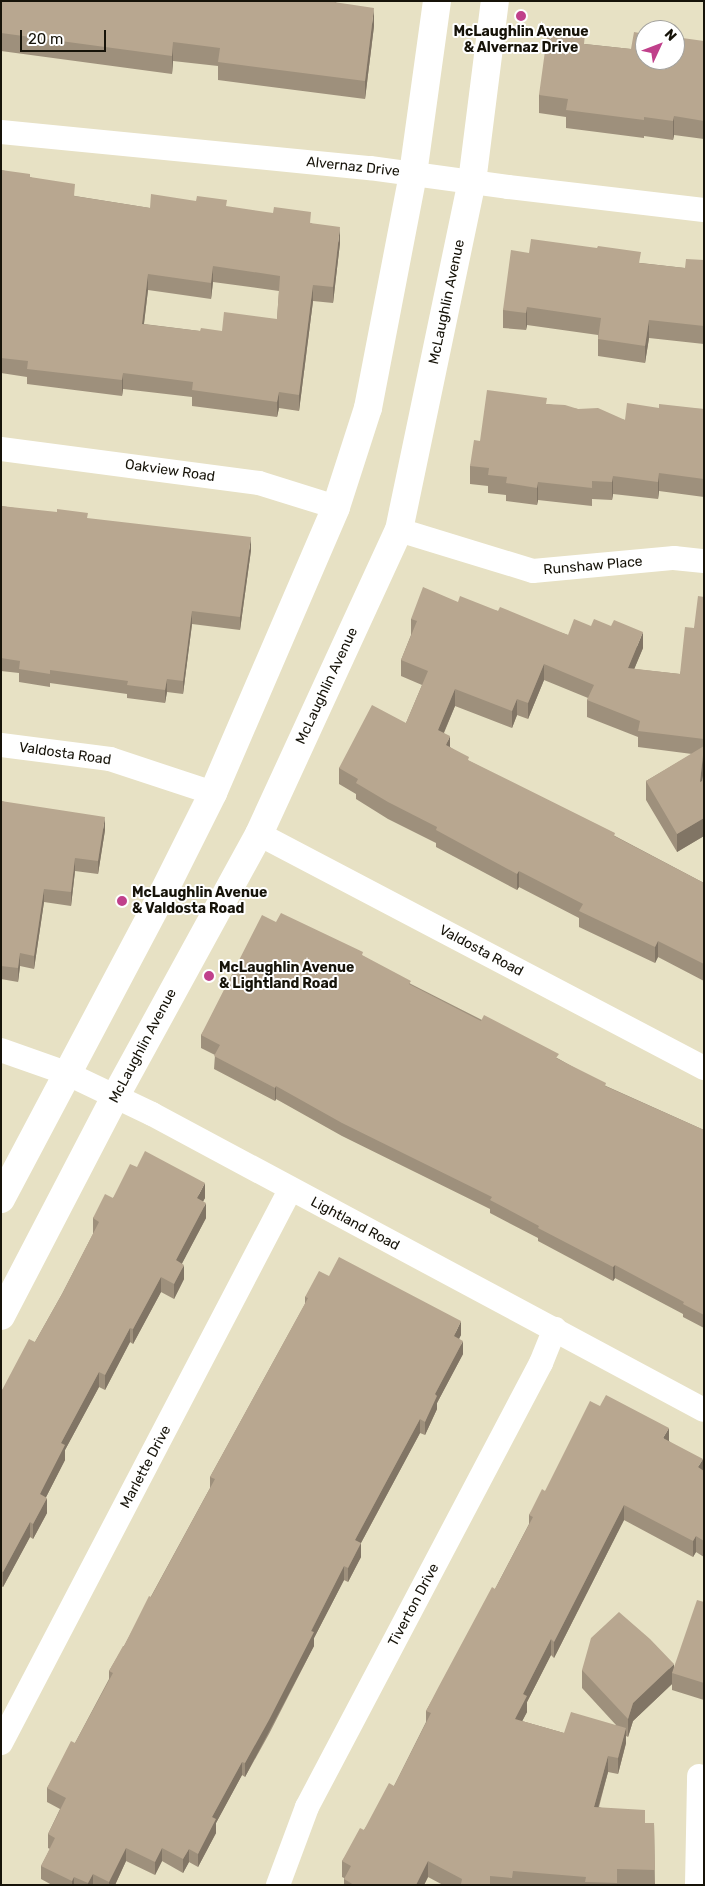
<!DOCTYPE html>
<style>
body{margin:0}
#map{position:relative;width:705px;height:1886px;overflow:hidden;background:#e7e1c4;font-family:Rubik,sans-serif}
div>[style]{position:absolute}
.minor>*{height:24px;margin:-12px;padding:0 12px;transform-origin:12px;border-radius:12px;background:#fff}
.secondary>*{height:28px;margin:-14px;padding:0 14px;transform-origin:14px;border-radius:14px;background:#fff}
.wall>*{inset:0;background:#9e907c}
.shaded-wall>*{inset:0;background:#817565}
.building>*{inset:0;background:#b8a790}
.dots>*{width:14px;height:14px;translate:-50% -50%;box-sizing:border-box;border:2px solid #fff;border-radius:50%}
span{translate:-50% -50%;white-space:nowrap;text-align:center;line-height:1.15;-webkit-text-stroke:4px #fff;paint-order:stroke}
.poi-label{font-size:14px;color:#161309;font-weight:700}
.left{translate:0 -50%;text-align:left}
.street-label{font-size:14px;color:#161309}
.frame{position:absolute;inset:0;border:2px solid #161309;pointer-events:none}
.north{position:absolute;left:635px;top:20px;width:50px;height:50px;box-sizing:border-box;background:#fff;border:1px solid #a2a19d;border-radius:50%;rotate:47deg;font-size:14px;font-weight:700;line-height:20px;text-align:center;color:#161309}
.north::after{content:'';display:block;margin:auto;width:18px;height:22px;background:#c0408b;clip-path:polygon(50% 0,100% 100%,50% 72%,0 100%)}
.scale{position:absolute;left:20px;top:30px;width:86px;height:22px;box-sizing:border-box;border:2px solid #161309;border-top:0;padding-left:6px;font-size:15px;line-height:18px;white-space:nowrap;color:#161309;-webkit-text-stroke:4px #fff;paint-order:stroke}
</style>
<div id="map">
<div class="minor">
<i style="left:1px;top:132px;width:371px;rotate:5.6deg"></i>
<i style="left:370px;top:168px;width:139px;rotate:7.8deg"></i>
<i style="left:508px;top:187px;width:197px;rotate:6.7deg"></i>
<i style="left:1px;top:449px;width:260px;rotate:7.5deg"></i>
<i style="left:259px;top:483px;width:81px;rotate:17.3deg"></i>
<i style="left:399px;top:530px;width:140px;rotate:17deg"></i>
<i style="left:533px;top:571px;width:142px;rotate:-5.3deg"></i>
<i style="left:674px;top:558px;width:30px;rotate:6deg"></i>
<i style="left:1px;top:745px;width:110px;rotate:7.3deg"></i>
<i style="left:110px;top:759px;width:108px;rotate:18.3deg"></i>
<i style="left:259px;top:834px;width:503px;rotate:27.74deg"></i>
<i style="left:1px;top:1050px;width:69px;rotate:19.5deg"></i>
<i style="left:66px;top:1073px;width:95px;rotate:25.5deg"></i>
<i style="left:152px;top:1114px;width:626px;rotate:28.2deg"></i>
<i style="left:1px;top:1743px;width:624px;rotate:-62.41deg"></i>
<i style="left:278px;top:1885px;width:83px;rotate:-69.6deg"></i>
<i style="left:307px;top:1807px;width:502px;rotate:-62.21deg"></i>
<i style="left:541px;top:1363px;width:37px;rotate:-68deg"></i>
<i style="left:697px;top:1885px;width:109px;rotate:-88.9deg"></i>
</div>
<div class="secondary">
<i style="left:1px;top:1199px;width:340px;rotate:-62.1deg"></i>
<i style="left:160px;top:899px;width:119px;rotate:-63.4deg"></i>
<i style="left:213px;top:793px;width:311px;rotate:-66.7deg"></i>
<i style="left:336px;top:507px;width:104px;rotate:-72.1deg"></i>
<i style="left:368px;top:408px;width:238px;rotate:-79.1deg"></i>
<i style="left:413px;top:174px;width:175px;rotate:-82.1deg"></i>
<i style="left:1px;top:1316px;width:247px;rotate:-62.5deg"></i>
<i style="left:115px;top:1097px;width:300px;rotate:-61.3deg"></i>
<i style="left:259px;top:834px;width:335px;rotate:-65.3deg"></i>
<i style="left:399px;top:530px;width:356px;rotate:-78.2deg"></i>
<i style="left:472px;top:182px;width:182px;rotate:-82.8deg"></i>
</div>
<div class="wall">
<i style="clip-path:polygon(1px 1px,337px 1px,336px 3px,374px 26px,365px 99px,218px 80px,218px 66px,173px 61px,172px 74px,1px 51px)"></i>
<i style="clip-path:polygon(704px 41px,704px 139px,674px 135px,673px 140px,644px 136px,644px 138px,566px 128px,566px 117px,539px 113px,539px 95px,585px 44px,631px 49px)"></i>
<i style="clip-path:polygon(evenodd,1px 170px,30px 177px,75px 196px,150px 208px,227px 207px,311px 223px,340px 243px,333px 303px,313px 301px,299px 411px,279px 408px,277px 417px,192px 406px,192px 397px,123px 389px,122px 396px,27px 384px,27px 377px,1px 373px,1px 170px,213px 282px,279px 291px,277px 319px,222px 331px,200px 331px,144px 324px,148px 290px,211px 299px,213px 282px)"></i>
<i style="clip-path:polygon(529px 253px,641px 263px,685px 268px,704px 260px,704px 344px,649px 338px,645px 363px,598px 356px,598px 335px,527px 325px,526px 330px,503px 328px,503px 310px)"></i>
<i style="clip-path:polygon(547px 404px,578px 409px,625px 420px,659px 408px,704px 409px,704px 497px,659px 491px,658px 499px,613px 494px,612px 500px,592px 499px,592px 506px,538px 500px,537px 505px,506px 501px,506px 495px,488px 493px,488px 486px,470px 484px,470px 466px,480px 441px)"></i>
<i style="clip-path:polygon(1px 506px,88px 519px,251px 550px,240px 630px,192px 624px,183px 694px,167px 692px,165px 703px,127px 698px,127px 694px,50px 683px,50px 687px,19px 682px,19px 673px,1px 671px)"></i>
<i style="clip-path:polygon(704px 597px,704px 767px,702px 781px,704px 780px,704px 836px,677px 852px,646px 800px,646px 781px,692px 754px,638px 747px,638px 737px,587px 717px,587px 700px,588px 698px,544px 680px,528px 719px,517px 715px,512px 728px,455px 706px,444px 733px,450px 747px,469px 761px,615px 836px,704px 883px,704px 981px,658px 957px,655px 963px,579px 927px,579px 918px,519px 887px,517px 890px,436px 847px,436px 843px,388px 819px,356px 799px,356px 794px,339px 784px,339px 768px,406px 723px,422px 685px,401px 676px,401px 660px,411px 635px,411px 619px,458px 602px,498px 611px,568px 635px,643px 648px,634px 669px,680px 674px)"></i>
<i style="clip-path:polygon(1px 801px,105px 830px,98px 874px,75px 871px,71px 906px,44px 902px,34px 969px,20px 966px,18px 982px,1px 979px)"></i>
<i style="clip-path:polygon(276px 922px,363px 956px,411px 984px,559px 1059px,606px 1086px,704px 1130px,704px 1328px,683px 1317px,683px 1314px,615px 1278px,613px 1281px,538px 1241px,538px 1238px,490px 1213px,490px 1209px,342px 1136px,276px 1099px,275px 1101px,214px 1069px,215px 1055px,201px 1048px,201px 1035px)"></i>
<i style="clip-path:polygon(137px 1167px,205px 1198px,203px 1201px,206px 1218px,182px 1263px,184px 1279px,174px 1299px,161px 1292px,133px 1344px,130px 1342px,105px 1390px,99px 1387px,65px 1450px,65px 1460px,46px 1497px,47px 1513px,33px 1539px,30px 1537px,3px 1587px,1px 1586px,1px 1392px,35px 1342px,62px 1294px,93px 1234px,93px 1218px,113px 1198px)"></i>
<i style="clip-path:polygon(329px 1276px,461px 1335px,459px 1338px,463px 1354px,437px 1403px,437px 1409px,425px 1435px,420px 1433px,361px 1543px,361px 1557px,348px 1582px,344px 1580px,314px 1638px,314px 1646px,269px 1734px,245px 1777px,242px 1775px,216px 1823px,216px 1833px,198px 1867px,189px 1862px,183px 1873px,162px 1861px,155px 1875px,126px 1861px,115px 1885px,52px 1885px,41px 1879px,41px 1866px,50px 1849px,48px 1848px,48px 1834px,60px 1809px,47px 1802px,47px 1788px,75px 1743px,109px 1679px,109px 1671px,124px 1646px,210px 1488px,210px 1477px,305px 1304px,305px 1297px)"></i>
<i style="clip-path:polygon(669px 1441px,704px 1471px,704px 1557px,696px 1552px,693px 1557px,624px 1520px,554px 1658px,551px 1655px,527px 1702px,527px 1712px,522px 1721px,564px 1733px,616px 1725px,582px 1688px,582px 1670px,674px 1669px,704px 1602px,704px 1700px,672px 1690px,672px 1684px,633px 1721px,628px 1737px,626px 1736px,626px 1743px,618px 1774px,608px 1772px,599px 1807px,645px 1823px,654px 1823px,655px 1885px,443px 1885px,428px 1877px,424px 1885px,344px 1885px,344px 1878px,342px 1877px,342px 1861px,364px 1830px,394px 1786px,426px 1722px,426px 1711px,495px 1589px,529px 1524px,529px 1515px,545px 1491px)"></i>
</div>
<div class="shaded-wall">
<i style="clip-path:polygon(374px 8px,374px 26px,365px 99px,365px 81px)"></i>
<i style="clip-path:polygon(173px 42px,173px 61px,172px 74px,172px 56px)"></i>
<i style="clip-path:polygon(674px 116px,674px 135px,673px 140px,673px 121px)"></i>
<i style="clip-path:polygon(340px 227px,340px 243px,333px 303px,333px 287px)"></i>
<i style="clip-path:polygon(213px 266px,213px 282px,211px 299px,211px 283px)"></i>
<i style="clip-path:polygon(148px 274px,148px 290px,142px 339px,142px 324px)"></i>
<i style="clip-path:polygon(313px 285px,313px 301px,299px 411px,299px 395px)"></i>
<i style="clip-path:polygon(527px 307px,527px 325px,526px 330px,526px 313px)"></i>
<i style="clip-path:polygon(649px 320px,649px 338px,645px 363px,645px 346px)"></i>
<i style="clip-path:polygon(123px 373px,123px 389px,122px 396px,122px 380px)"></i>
<i style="clip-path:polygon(279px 392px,279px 408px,277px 417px,277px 402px)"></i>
<i style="clip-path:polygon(659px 473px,659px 491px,658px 499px,658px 482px)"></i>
<i style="clip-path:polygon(613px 476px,613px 494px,612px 500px,612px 482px)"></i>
<i style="clip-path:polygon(538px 482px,538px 500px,537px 505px,537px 488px)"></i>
<i style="clip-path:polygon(251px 537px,251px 550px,240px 630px,240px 617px)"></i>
<i style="clip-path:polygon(192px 611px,192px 624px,183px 694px,183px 681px)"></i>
<i style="clip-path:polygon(643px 632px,643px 648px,628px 684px,628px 668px)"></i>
<i style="clip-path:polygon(544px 664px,544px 680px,528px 719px,528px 703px)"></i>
<i style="clip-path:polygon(167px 679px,167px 692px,165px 703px,165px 690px)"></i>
<i style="clip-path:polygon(455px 689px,455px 706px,438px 746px,438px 730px)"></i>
<i style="clip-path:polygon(517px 699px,517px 715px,512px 728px,512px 711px)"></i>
<i style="clip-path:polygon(450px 736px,450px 752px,446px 745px)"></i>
<i style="clip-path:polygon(704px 749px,704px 767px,700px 801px,700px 782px)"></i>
<i style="clip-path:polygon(105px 817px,105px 830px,98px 874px,98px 861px)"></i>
<i style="clip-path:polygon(704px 818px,704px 836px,677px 852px,677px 834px)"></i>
<i style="clip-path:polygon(75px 858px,75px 871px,71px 906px,71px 892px)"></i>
<i style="clip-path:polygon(519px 871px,519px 887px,517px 890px,517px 874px)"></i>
<i style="clip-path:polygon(44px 889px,44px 902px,34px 969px,34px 956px)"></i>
<i style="clip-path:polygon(658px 941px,658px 957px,655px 963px,655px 947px)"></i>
<i style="clip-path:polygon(20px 953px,20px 966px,18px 982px,18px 968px)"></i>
<i style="clip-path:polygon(276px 1086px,276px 1099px,275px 1101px,275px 1088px)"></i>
<i style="clip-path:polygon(205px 1183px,205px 1198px,197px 1213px,197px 1198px)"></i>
<i style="clip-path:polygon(206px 1203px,206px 1218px,176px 1275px,176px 1260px)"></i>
<i style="clip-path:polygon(184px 1265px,184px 1279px,174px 1299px,174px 1284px)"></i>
<i style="clip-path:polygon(615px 1265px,615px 1278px,613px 1281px,613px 1267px)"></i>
<i style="clip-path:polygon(161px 1277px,161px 1292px,133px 1344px,133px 1329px)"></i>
<i style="clip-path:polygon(461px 1321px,461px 1335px,454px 1349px,454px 1336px)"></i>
<i style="clip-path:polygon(130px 1328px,130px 1342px,105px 1390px,105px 1375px)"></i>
<i style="clip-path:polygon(463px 1341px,463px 1354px,437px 1403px,437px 1409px,425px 1435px,425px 1422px,435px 1394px)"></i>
<i style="clip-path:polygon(99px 1372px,99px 1387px,65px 1450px,65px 1460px,40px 1509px,40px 1494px,61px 1443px)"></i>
<i style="clip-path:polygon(420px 1419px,420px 1433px,355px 1554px,355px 1540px)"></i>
<i style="clip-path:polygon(669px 1428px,669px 1444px,663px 1438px)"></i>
<i style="clip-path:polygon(703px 1459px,703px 1475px,698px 1467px)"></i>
<i style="clip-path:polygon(47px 1498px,47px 1513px,33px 1539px,33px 1524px)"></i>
<i style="clip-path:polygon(624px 1505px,624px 1520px,554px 1658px,554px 1642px)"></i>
<i style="clip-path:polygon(30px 1522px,30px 1537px,3px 1587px,3px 1572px)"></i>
<i style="clip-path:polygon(696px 1536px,696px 1552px,693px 1557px,693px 1541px)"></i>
<i style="clip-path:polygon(361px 1543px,361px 1557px,348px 1582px,348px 1568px)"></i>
<i style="clip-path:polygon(344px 1566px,344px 1580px,314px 1638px,314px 1646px,245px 1777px,245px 1763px)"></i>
<i style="clip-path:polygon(551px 1639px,551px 1655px,527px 1702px,527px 1712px,515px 1735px,515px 1719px,523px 1694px)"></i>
<i style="clip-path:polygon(674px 1664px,674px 1673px,672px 1673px,672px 1684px,633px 1721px,628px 1737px,628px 1719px,633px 1703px)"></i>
<i style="clip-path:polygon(626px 1728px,626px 1743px,618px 1774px,618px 1758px)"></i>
<i style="clip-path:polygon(608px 1756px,608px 1772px,594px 1822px,594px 1807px)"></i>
<i style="clip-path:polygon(242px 1762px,242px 1775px,216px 1823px,216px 1833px,198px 1867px,198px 1854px,212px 1817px)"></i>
<i style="clip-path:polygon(126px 1848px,126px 1861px,115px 1885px,109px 1885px,109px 1882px)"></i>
<i style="clip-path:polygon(162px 1848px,162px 1861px,155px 1875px,155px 1862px)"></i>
<i style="clip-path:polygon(189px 1849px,189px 1862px,183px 1873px,183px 1859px)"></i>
<i style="clip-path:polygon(428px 1861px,428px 1877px,424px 1885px,416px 1885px)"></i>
<i style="clip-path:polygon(93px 1874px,93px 1885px,88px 1885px,88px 1883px)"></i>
<i style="clip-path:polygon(74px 1877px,74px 1885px,72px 1885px,72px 1881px)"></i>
</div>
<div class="building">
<i style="clip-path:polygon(1px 1px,334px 1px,334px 2px,374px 8px,365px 81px,218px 62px,220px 48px,173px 42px,172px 56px,1px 33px)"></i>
<i style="clip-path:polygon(548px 29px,585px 34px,584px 44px,631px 49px,634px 32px,645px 34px,645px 60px,675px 60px,675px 37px,704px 41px,704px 121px,674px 116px,673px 121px,644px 117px,644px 120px,566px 110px,568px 99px,539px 95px)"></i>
<i style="clip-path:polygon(evenodd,1px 170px,30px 174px,30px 177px,75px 184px,74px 196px,150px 208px,151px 194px,196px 201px,197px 196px,227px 200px,226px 206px,273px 213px,274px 207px,311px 212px,310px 223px,340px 227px,333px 287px,313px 285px,299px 395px,279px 392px,277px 402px,192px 390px,193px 382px,123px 373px,122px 380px,27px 369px,28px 361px,1px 358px,1px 170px,213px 266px,280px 276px,277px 319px,224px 312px,222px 331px,201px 328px,200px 331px,142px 324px,148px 274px,211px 283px,213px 266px)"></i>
<i style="clip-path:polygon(531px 239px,597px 248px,598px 246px,641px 252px,639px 263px,685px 268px,686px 259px,704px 260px,704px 326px,649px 320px,645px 346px,598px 339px,601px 318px,527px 307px,526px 313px,503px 310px,511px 250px,529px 253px)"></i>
<i style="clip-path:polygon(487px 390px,547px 398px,546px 404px,565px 405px,578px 409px,598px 408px,625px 420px,627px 403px,659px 408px,659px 404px,704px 409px,704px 479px,659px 473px,658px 482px,613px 476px,612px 482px,592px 481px,592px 488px,538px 482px,537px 488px,506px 483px,507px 477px,488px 475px,489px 468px,470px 466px,474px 440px,480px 441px)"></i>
<i style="clip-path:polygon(1px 506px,57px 512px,57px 509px,88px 513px,87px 518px,251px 537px,240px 617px,192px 611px,183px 681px,167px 679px,165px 690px,127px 685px,128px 681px,50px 670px,50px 674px,19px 669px,20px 661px,1px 658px)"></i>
<i style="clip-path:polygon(423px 587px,458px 602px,460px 596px,498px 611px,500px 607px,568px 635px,574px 619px,591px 626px,594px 619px,611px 626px,614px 620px,643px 632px,628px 668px,680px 674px,685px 627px,694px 628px,698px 596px,704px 597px,704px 739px,638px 731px,640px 721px,587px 700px,594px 685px,544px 664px,528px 703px,517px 699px,512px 711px,455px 689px,438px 730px,450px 736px,446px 745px,469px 757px,468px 760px,615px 833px,614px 836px,704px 883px,704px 964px,658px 941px,655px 947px,579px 911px,583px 904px,519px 871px,517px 874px,436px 830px,437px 827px,388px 802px,356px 783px,358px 779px,339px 768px,372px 705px,406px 723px,428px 671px,401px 660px,417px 621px,411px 619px)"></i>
<i style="clip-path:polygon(704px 746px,700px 782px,704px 780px,704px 818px,677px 834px,646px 781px)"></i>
<i style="clip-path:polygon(1px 801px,105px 817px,98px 861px,75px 858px,71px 892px,44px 889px,34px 956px,20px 953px,18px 968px,1px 966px)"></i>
<i style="clip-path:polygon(281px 913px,363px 952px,362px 955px,411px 981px,409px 984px,481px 1021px,484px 1015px,559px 1054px,556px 1058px,606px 1083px,605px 1086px,704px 1130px,704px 1315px,683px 1304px,684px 1302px,615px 1265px,613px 1267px,538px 1228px,539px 1226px,490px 1200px,492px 1197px,342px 1123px,276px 1086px,275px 1088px,214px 1056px,220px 1045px,201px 1035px,262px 915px,276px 922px)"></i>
<i style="clip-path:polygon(145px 1151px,205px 1183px,197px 1198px,206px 1203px,176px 1260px,184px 1265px,174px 1284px,161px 1277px,133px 1329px,130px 1328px,105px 1375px,99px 1372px,61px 1443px,65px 1445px,40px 1494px,47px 1498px,33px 1524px,30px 1522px,3px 1572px,1px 1571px,1px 1392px,29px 1339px,35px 1342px,62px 1294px,99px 1222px,93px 1218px,105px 1194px,113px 1198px,130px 1164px,137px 1167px)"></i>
<i style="clip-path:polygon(339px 1257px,461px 1321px,454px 1336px,463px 1341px,435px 1394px,437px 1396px,425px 1422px,420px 1419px,355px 1540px,361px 1543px,348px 1568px,344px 1566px,311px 1631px,314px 1632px,269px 1720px,245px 1763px,242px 1762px,212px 1817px,216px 1819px,198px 1854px,189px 1849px,183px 1859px,162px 1848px,155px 1862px,126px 1848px,109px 1882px,93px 1874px,88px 1883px,74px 1877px,72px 1881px,41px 1866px,55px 1838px,48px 1834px,66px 1798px,47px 1788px,71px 1741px,75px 1743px,113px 1673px,109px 1671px,123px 1646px,124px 1646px,149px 1596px,151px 1597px,215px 1479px,210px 1477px,308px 1298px,305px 1297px,319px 1271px,329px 1276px)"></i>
<i style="clip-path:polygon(606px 1395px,669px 1428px,663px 1438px,703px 1459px,698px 1467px,704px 1471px,704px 1541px,696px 1536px,693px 1541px,624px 1505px,554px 1642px,551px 1639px,523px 1694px,527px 1696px,515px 1719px,564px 1733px,571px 1712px,626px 1728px,618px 1758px,608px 1756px,594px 1807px,645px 1810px,645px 1823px,654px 1823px,655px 1870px,617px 1869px,617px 1883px,585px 1882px,586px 1877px,513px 1871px,512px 1878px,490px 1876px,490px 1885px,466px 1885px,461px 1884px,462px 1879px,428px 1861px,416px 1885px,354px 1885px,344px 1879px,351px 1866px,342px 1861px,360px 1828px,364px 1830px,389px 1783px,394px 1786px,431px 1713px,426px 1711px,439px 1686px,492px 1587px,495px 1589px,533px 1517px,529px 1515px,542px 1489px,545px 1491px,590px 1401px,600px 1406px)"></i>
<i style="clip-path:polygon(697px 1600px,704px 1602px,704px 1683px,672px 1673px)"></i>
<i style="clip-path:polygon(619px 1612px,650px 1639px,674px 1664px,633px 1703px,628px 1719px,582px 1670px,591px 1638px)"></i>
</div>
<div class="dots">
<i style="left:521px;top:16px;background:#c0408b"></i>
<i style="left:122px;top:901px;background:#c0408b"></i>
<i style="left:209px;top:976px;background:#c0408b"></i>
</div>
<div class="poi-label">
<span style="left:521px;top:40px">McLaughlin Avenue<br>&amp; Alvernaz Drive</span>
<span class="left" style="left:132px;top:901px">McLaughlin Avenue<br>&amp; Valdosta Road</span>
<span class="left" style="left:219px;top:976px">McLaughlin Avenue<br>&amp; Lightland Road</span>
</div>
<div class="street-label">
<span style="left:353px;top:167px;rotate:6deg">Alvernaz Drive</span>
<span style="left:447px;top:302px;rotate:-78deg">McLaughlin Avenue</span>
<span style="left:170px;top:471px;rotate:8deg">Oakview Road</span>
<span style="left:593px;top:566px;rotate:-5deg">Runshaw Place</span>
<span style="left:327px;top:686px;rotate:-65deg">McLaughlin Avenue</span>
<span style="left:65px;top:754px;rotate:8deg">Valdosta Road</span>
<span style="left:481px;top:951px;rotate:28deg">Valdosta Road</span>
<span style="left:143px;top:1046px;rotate:-62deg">McLaughlin Avenue</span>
<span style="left:355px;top:1224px;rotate:28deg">Lightland Road</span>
<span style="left:146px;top:1467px;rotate:-62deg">Marlette Drive</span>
<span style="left:414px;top:1605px;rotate:-62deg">Tiverton Drive</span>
</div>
<div class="frame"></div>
<div class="north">N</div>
<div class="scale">20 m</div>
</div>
